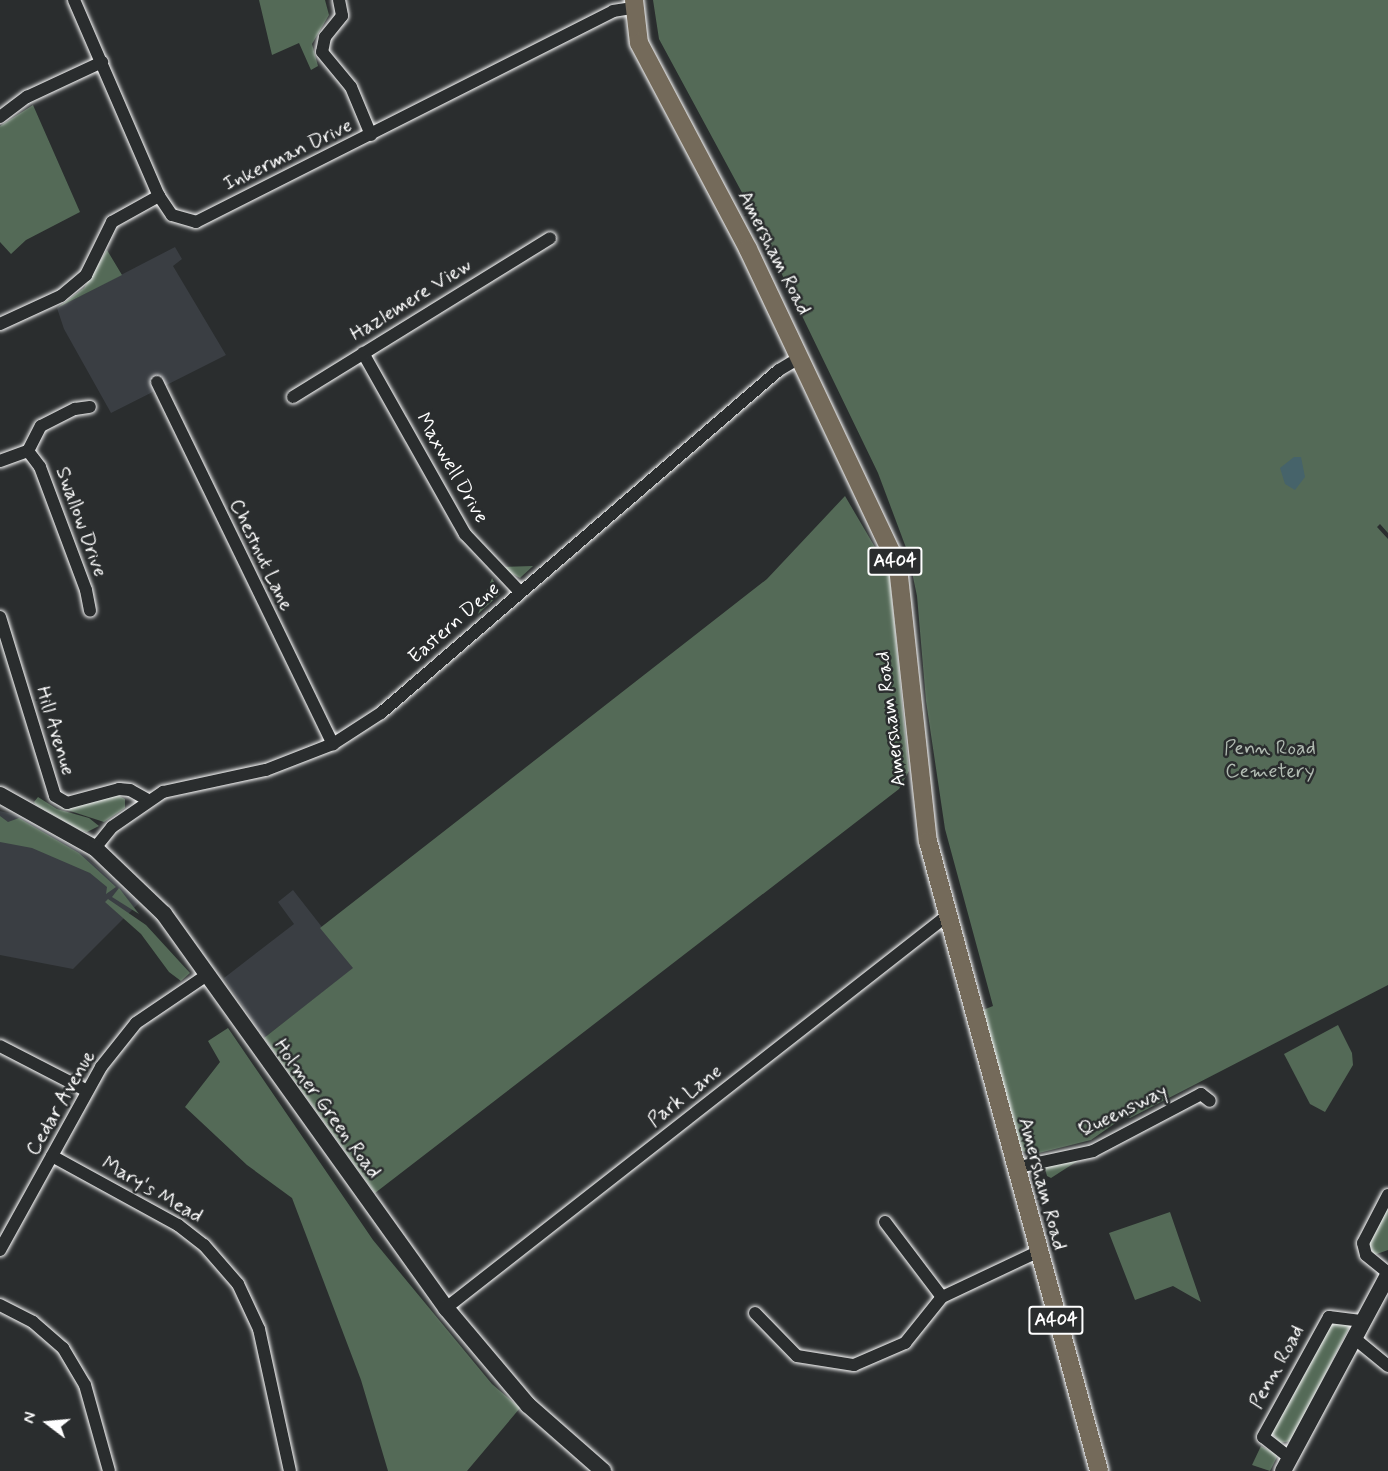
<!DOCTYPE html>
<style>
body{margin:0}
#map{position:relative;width:1388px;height:1471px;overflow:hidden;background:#2a2d2e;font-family:Mynerve,sans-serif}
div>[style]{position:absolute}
.built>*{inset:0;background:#3a3e43}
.green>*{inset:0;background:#546a57}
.water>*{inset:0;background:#46636a}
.roads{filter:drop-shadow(0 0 2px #fff) drop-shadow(0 0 2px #fff)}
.street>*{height:12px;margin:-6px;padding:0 6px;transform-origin:6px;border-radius:6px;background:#2a2d2e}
.secondary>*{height:16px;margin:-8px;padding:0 8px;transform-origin:8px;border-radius:8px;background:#2a2d2e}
.primary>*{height:18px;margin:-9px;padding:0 9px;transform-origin:9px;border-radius:9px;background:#746a5a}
span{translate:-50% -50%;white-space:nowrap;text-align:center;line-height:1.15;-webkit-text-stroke:5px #2a2d2e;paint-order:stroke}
.shield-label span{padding:2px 4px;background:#2a2d2e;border:2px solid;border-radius:4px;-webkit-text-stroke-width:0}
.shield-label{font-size:18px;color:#fff;font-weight:700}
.street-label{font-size:20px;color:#fff}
.park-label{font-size:20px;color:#b2bcb3}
.north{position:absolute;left:18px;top:1393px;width:60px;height:60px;-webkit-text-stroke:4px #2a2d2e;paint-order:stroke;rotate:286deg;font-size:16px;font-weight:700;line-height:24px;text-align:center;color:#fff}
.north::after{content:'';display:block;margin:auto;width:21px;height:27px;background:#fff;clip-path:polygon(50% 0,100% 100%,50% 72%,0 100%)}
</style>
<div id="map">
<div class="built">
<i style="clip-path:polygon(175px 247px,182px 259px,173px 266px,226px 355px,111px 413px,64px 329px,57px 308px)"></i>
<i style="clip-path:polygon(0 811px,20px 816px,78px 850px,139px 903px,73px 969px,0 955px)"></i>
<i style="clip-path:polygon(293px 890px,354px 968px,264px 1038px,224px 978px,294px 924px,278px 902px)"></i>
</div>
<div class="green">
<i style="clip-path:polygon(259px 0,325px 0,329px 15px,312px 44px,318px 66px,311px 70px,299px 43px,272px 55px)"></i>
<i style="clip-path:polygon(653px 0,1388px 0,1388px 533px,1380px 524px,1377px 527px,1388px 539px,1388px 985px,1130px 1118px,1124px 1117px,1091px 1140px,1031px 1155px,1021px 1150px,983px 1010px,993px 1006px,945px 829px,926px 701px,917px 596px,908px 553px,878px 473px,746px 200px,659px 39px)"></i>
<i style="clip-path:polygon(33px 105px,80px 212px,26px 240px,11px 254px,0 242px,0 126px)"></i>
<i style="clip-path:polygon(107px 250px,122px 275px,57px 308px,84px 288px)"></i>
<i style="clip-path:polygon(845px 496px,889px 571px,909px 771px,899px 789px,375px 1193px,264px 1038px,353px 968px,320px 928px,767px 579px)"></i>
<i style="clip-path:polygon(533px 566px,520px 578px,500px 567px)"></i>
<i style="clip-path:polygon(492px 578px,500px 594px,478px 614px)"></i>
<i style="clip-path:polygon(117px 795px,125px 799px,125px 808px,104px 822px,61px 808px)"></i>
<i style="clip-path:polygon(38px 797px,57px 809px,89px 818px,99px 826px,87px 832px,80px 830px,36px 805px,34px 802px)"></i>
<i style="clip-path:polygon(0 816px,8px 822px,19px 818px,79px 853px,116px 887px,106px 894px,107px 887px,90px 873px,32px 848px,0 842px)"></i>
<i style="clip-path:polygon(119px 888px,139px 914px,112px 897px)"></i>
<i style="clip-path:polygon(108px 899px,146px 925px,190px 973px,181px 981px,169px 972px,141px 934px,105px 902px)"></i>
<i style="clip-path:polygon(1338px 1025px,1352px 1053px,1353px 1065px,1325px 1112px,1310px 1104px,1284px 1054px)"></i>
<i style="clip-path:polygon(228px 1028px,373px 1240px,492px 1384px,520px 1408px,467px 1471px,388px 1471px,361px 1380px,292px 1198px,247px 1165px,185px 1107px,220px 1062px,208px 1041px)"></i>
<i style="clip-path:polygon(1079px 1160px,1051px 1178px,1047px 1176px,1044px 1165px)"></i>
<i style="clip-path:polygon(1388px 1204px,1388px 1250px,1374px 1255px,1368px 1241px)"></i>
<i style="clip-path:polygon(1170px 1212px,1201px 1302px,1173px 1286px,1135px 1300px,1109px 1233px)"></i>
<i style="clip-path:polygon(1348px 1313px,1352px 1322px,1291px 1441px,1280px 1443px,1269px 1430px,1333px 1315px)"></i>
<i style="clip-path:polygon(1261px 1446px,1278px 1455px,1270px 1471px,1252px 1465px)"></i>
</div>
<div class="water">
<i style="clip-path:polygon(1294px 457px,1301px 457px,1305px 477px,1295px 490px,1285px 484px,1280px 468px)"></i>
</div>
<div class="roads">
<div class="street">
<i style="left:74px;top:0;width:214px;rotate:66.6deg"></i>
<i style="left:159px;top:196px;width:23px;rotate:56deg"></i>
<i style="left:172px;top:215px;width:25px;rotate:16deg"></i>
<i style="left:196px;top:222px;width:467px;rotate:-26.8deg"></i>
<i style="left:613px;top:11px;width:20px;rotate:-9deg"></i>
<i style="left:339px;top:0;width:16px;rotate:79deg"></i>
<i style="left:342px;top:16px;width:27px;rotate:129deg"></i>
<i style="left:325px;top:37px;width:15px;rotate:101deg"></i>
<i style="left:322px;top:52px;width:45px;rotate:50.4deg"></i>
<i style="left:351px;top:87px;width:52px;rotate:67.4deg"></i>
<i style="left:0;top:117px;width:34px;rotate:-37deg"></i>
<i style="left:27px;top:97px;width:83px;rotate:-25deg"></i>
<i style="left:0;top:324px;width:67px;rotate:-24.7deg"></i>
<i style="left:61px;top:296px;width:33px;rotate:-40deg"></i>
<i style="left:86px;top:275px;width:59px;rotate:-63.9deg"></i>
<i style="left:112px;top:222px;width:54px;rotate:-29deg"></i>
<i style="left:363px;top:353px;width:208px;rotate:60.6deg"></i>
<i style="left:465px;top:534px;width:80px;rotate:46.5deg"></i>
<i style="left:157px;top:382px;width:403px;rotate:64.1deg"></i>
<i style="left:293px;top:397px;width:302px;rotate:-31.7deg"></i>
<i style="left:28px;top:451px;width:20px;rotate:53deg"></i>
<i style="left:40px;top:467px;width:131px;rotate:69.5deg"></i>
<i style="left:86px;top:590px;width:21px;rotate:79deg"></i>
<i style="left:0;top:461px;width:30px;rotate:-20deg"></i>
<i style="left:28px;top:451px;width:28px;rotate:-63deg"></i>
<i style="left:41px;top:426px;width:38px;rotate:-27deg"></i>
<i style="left:75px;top:409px;width:15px;rotate:-8deg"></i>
<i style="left:0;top:617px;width:187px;rotate:72.9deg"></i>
<i style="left:55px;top:796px;width:14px;rotate:30deg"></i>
<i style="left:67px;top:803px;width:54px;rotate:-15.1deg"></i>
<i style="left:119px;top:789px;width:11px;rotate:5deg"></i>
<i style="left:130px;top:790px;width:21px;rotate:29deg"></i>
<i style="left:95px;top:848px;width:27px;rotate:-51deg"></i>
<i style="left:112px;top:827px;width:62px;rotate:-34.5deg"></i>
<i style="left:163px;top:792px;width:105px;rotate:-12.1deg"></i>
<i style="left:266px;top:770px;width:72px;rotate:-21.2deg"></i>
<i style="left:333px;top:744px;width:57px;rotate:-32.9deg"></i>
<i style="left:381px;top:713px;width:525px;rotate:-40.76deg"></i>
<i style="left:779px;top:370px;width:26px;rotate:-31deg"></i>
<i style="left:0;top:1046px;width:98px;rotate:27.3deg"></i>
<i style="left:52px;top:1156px;width:144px;rotate:28.7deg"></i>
<i style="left:178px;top:1225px;width:33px;rotate:38deg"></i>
<i style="left:204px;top:1245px;width:52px;rotate:48.9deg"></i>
<i style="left:238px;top:1284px;width:50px;rotate:65deg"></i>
<i style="left:259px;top:1329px;width:145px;rotate:77.7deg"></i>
<i style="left:1014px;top:1168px;width:81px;rotate:-12.1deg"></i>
<i style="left:1093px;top:1151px;width:122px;rotate:-27.8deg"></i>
<i style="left:1201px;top:1094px;width:11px;rotate:38deg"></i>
<i style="left:1388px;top:1195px;width:54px;rotate:117.5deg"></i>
<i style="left:1363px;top:1243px;width:12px;rotate:76deg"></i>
<i style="left:1366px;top:1255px;width:28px;rotate:39deg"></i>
<i style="left:885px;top:1222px;width:94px;rotate:52.8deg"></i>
<i style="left:0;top:1250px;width:209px;rotate:-61.1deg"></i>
<i style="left:101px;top:1067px;width:56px;rotate:-51.5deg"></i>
<i style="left:136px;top:1023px;width:86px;rotate:-34.1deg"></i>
<i style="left:0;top:1305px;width:37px;rotate:27deg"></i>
<i style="left:33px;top:1322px;width:40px;rotate:41deg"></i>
<i style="left:63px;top:1348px;width:43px;rotate:59.3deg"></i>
<i style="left:85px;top:1385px;width:89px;rotate:74.4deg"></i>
<i style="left:446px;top:1308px;width:638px;rotate:-38.06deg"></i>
<i style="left:755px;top:1313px;width:60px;rotate:45.7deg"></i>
<i style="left:797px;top:1356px;width:58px;rotate:9deg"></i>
<i style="left:854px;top:1365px;width:56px;rotate:-23.3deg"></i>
<i style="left:905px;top:1343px;width:59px;rotate:-51.2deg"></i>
<i style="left:942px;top:1297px;width:105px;rotate:-25.3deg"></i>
<i style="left:1354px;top:1338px;width:44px;rotate:39.5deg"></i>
<i style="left:1290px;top:1458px;width:34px;rotate:-142deg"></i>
<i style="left:1263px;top:1437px;width:137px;rotate:-61.2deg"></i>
<i style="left:1329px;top:1317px;width:34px;rotate:7deg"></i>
</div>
<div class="secondary">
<i style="left:0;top:795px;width:109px;rotate:29.2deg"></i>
<i style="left:95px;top:848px;width:95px;rotate:43.7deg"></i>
<i style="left:164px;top:914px;width:485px;rotate:54.4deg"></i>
<i style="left:446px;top:1308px;width:127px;rotate:49.8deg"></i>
<i style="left:528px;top:1405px;width:100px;rotate:41.3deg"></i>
<i style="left:1283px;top:1471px;width:222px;rotate:-61.8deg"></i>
</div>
<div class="primary">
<i style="left:634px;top:0;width:43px;rotate:83.4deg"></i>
<i style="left:639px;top:43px;width:233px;rotate:62.1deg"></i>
<i style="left:748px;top:249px;width:352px;rotate:64.7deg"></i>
<i style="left:898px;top:567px;width:276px;rotate:83.8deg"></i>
<i style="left:928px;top:841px;width:653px;rotate:74.81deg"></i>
</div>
</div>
<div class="shield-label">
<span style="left:895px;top:561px">A404</span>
<span style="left:1056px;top:1320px">A404</span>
</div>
<div class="street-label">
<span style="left:288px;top:155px;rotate:-26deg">Inkerman Drive</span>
<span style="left:774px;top:253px;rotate:63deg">Amersham Road</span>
<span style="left:411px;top:300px;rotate:-32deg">Hazlemere View</span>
<span style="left:452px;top:468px;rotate:60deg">Maxwell Drive</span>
<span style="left:81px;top:522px;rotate:70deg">Swallow Drive</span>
<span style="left:261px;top:555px;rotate:64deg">Chestnut Lane</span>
<span style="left:454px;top:623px;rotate:-41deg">Eastern Dene</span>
<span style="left:891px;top:719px;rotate:-97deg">Amersham Road</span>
<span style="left:55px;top:731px;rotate:73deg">Hill Avenue</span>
<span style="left:685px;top:1096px;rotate:-38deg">Park Lane</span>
<span style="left:61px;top:1103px;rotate:-60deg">Cedar Avenue</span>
<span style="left:327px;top:1109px;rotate:54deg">Holmer Green Road</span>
<span style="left:1123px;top:1111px;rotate:-26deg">Queensway</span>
<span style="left:1042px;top:1184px;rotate:75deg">Amersham Road</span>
<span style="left:152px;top:1190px;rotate:30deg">Mary's Mead</span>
<span style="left:1277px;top:1367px;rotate:-61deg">Penn Road</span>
</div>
<div class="park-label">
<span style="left:1270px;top:760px">Penn Road<br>Cemetery</span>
</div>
<div class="north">N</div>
</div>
